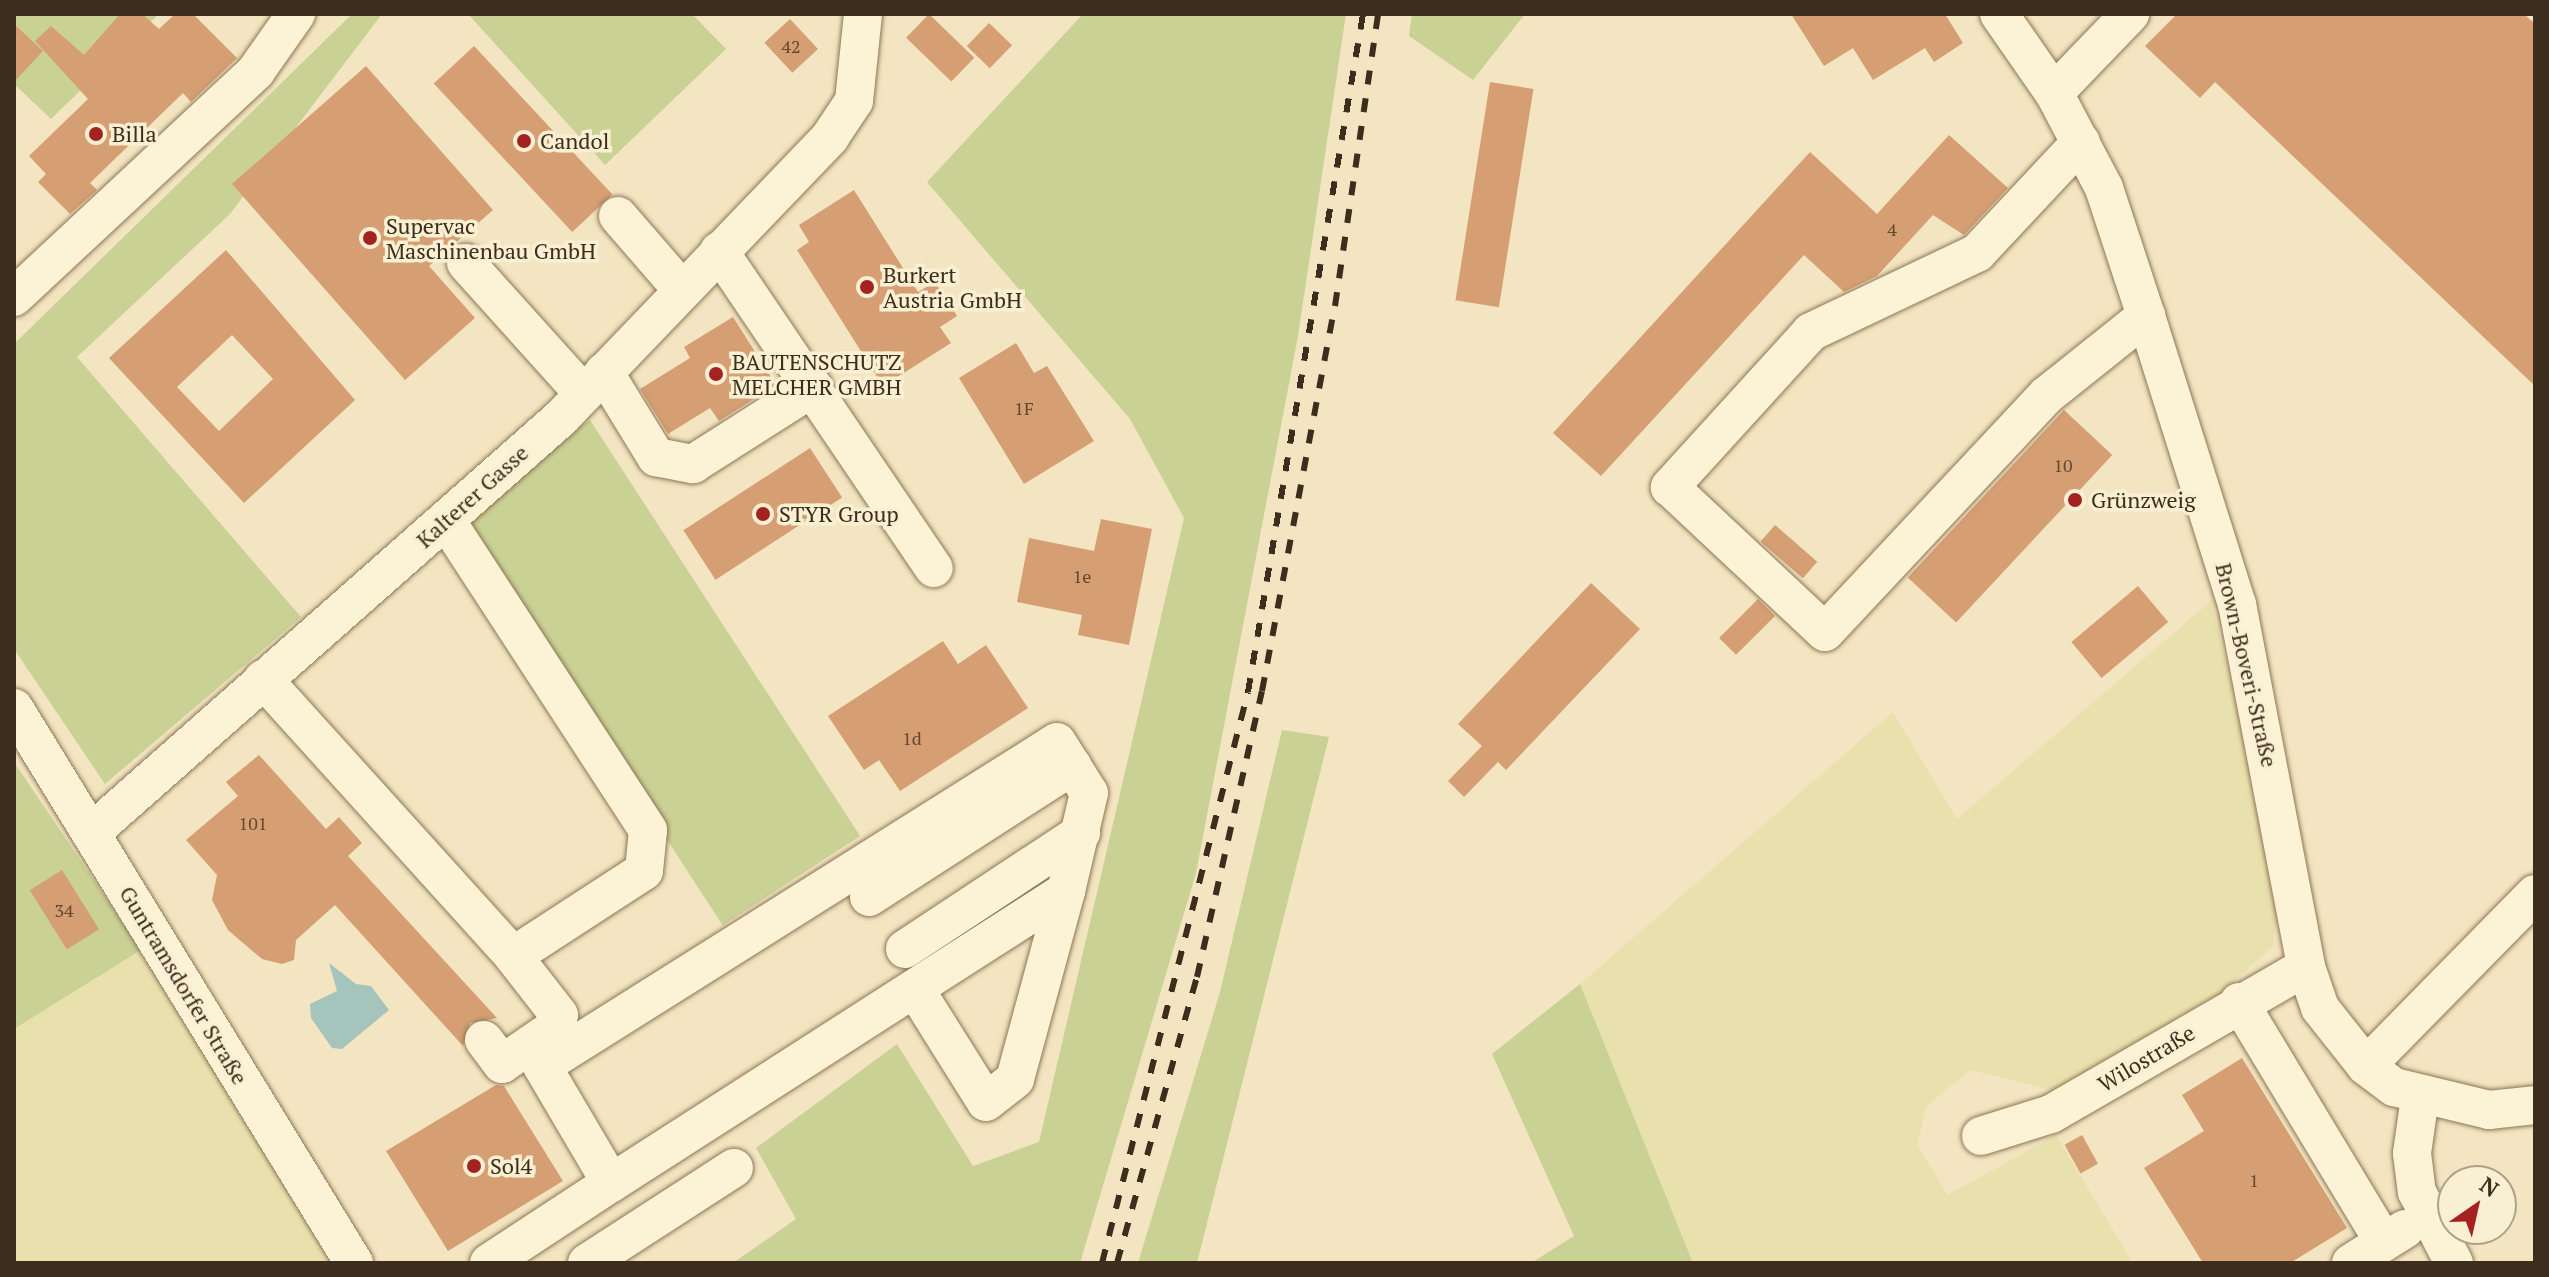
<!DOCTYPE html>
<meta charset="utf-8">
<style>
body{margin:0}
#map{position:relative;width:2549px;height:1277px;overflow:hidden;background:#f3e5c1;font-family:"PT Serif",serif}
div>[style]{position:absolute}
.farmland>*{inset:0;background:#e9e1ad}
.green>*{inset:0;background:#c9d294;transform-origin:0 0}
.water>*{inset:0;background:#a4c4bc}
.building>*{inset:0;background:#d59e73;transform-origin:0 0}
.roads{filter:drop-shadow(0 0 2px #8e7656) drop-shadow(0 0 2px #8e7656)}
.minor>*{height:38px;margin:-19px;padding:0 19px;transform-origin:19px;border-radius:19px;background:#fcf2d5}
.rail>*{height:6px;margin-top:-3px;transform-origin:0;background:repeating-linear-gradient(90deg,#3c2d1c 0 14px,transparent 0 28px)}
.dots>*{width:22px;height:22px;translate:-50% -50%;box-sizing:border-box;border:4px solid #f9efd2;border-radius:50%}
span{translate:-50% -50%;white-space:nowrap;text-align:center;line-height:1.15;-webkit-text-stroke:7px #f9efd2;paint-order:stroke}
.number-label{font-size:18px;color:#624932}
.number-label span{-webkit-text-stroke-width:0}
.poi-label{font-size:22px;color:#3c2d1c}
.left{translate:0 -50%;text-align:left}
.street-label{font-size:22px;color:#3c2d1c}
.frame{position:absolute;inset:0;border:16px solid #3c2d1c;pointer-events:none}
.north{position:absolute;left:2437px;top:1165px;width:80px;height:80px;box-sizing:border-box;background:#f9efd2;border:2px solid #ada189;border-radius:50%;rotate:34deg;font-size:22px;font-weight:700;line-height:32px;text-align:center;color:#3c2d1c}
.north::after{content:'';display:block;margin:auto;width:28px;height:36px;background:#a42320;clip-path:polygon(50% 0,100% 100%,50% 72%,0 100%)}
</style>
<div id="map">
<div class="farmland">
<i style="clip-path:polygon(2211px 601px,2281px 884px,2273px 946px,2218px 997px,2057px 1091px,1970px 1070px,1927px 1106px,1917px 1145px,1948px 1195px,2056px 1135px,2133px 1263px,1693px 1263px,1580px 984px,1893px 712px,1957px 819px)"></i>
<i style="clip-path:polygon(141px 950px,331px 1263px,14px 1263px,14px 1029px)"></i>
</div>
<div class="green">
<i style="clip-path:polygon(14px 14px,159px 14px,51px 119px,14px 84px)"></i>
<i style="clip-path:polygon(352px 14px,382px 14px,230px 214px,77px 357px,301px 617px,105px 784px,14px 649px,14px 344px)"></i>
<i style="clip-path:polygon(468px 14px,692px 14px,726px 49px,605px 165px)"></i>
<i style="clip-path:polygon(1083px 14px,1346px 14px,1298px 336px,1196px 873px,1080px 1263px,733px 1263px,796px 1219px,756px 1148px,897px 1044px,973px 1166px,1039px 1142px,1184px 518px,1130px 419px,927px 182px)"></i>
<i style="clip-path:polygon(1412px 14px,1525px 14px,1473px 80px,1409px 36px)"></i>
<i style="left:590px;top:420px;width:496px;height:164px;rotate:57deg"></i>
<i style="clip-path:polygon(1282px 730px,1329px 737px,1197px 1263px,1138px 1263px,1220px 992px)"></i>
<i style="clip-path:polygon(14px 762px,141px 950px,14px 1029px)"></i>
<i style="clip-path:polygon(1580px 984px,1693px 1263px,1531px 1263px,1574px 1236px,1492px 1054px)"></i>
</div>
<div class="water">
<i style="clip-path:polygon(329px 963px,356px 984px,371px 986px,389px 1010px,342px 1049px,332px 1048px,311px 1018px,310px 1004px,337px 991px)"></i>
</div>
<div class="building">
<i style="clip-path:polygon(120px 14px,142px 14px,159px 29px,175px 14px,193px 14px,237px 58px,191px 102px,183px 93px,90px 183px,97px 190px,70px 214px,38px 182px,46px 174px,29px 156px,88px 99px,35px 41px,51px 26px,84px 55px)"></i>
<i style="left:929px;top:14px;width:63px;height:33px;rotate:44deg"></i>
<i style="clip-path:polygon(1791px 14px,1945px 14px,1963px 43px,1934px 62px,1925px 48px,1873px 80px,1853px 48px,1824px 66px)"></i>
<i style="clip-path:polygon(2177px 14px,2524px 14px,2535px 24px,2535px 386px,2215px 82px,2200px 98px,2145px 46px)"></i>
<i style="left:790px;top:19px;width:41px;height:35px;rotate:47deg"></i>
<i style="left:989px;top:23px;width:32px;height:32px;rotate:44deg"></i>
<i style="clip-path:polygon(14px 24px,43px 51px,14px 82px)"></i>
<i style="left:474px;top:46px;width:203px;height:55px;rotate:47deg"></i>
<i style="clip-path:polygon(366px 66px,493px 210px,429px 266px,475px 318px,405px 380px,232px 184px)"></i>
<i style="left:1490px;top:82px;width:44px;height:221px;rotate:9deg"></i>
<i style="clip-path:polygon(1949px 135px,2008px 188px,1964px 235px,1933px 215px,1877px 276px,1844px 292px,1804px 255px,1601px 476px,1553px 433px,1810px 152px,1877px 214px)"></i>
<i style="clip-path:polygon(854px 190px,918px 292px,935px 282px,957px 316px,940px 327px,951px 343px,883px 386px,797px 250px,809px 242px,799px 225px)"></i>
<i style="clip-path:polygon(evenodd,226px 250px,355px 400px,244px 503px,109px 358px,226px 250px,232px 335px,273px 379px,219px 431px,177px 387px,232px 335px)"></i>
<i style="clip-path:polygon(733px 317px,776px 385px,719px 421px,710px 408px,668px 434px,640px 389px,690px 358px,684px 347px)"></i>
<i style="clip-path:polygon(1016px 343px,1034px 373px,1047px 366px,1094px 441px,1024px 484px,959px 378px)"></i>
<i style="left:2064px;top:410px;width:66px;height:229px;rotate:43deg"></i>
<i style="left:810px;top:448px;width:59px;height:151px;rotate:57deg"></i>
<i style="clip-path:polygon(1101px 519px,1152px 529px,1129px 645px,1078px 635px,1082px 615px,1017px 602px,1029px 538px,1094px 551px)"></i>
<i style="left:1775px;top:525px;width:56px;height:22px;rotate:41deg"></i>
<i style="clip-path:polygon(1591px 583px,1640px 629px,1506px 770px,1498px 762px,1464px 797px,1448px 781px,1482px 746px,1458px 724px)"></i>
<i style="left:2138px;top:586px;width:47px;height:87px;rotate:50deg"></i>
<i style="left:1758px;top:599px;width:24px;height:55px;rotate:45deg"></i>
<i style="clip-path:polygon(943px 641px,958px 664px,986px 645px,1028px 708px,900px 791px,879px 760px,864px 770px,828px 716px)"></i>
<i style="clip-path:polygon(259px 755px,326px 829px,339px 817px,362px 843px,348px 856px,497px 1018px,470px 1023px,463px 1046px,335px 905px,296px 940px,294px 960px,282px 964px,262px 959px,228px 930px,212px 900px,217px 875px,186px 840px,238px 796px,226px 782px)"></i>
<i style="left:62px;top:870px;width:70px;height:38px;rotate:58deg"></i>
<i style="clip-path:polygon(2242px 1058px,2347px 1228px,2290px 1263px,2203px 1263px,2144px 1168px,2204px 1131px,2182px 1095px)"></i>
<i style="clip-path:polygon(496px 1085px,504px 1086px,563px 1181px,448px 1251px,386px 1151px)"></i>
<i style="left:2082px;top:1135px;width:33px;height:20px;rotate:61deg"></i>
</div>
<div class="roads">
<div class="minor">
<i style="left:1999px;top:14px;width:96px;rotate:55.2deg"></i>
<i style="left:2054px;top:93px;width:107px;rotate:62.2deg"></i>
<i style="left:2104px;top:188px;width:135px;rotate:71.8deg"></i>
<i style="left:2146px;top:316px;width:302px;rotate:72.5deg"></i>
<i style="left:2237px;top:604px;width:369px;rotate:79.2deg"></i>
<i style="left:2306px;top:967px;width:43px;rotate:71.1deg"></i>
<i style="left:2320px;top:1008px;width:74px;rotate:51.6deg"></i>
<i style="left:2366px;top:1066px;width:35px;rotate:37deg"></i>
<i style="left:2394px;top:1087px;width:98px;rotate:13.6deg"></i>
<i style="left:2489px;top:1110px;width:46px;rotate:-6.2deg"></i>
<i style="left:2054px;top:93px;width:110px;rotate:-46.1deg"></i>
<i style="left:2081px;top:142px;width:152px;rotate:133.1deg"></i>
<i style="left:1977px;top:253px;width:184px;rotate:154.6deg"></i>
<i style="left:1811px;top:332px;width:210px;rotate:132.3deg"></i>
<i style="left:1670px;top:487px;width:212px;rotate:43.1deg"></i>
<i style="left:1825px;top:632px;width:325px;rotate:-46.9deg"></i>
<i style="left:2047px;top:395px;width:127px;rotate:-38.6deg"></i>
<i style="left:618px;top:216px;width:98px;rotate:49.1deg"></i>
<i style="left:719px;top:251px;width:383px;rotate:55.9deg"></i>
<i style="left:466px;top:263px;width:176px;rotate:48deg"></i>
<i style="left:14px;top:297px;width:331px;rotate:-43deg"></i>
<i style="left:256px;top:71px;width:70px;rotate:-54.9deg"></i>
<i style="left:604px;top:372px;width:100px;rotate:58.5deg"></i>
<i style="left:656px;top:457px;width:38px;rotate:11deg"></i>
<i style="left:693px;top:464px;width:143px;rotate:-32.5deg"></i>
<i style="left:263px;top:679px;width:373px;rotate:47.9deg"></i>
<i style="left:513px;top:956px;width:156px;rotate:-33deg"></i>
<i style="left:644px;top:871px;width:41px;rotate:-84.4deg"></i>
<i style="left:648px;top:830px;width:370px;rotate:-123.1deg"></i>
<i style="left:14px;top:708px;width:651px;rotate:58.51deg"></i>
<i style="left:1057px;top:742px;width:60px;rotate:57.9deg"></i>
<i style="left:1089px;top:793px;width:101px;rotate:103.2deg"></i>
<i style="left:1066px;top:891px;width:541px;rotate:147.31deg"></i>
<i style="left:611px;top:1183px;width:136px;rotate:-120.5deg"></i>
<i style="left:542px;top:1066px;width:608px;rotate:-32.18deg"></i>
<i style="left:92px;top:832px;width:626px;rotate:-41.44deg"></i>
<i style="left:561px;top:418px;width:389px;rotate:-46.2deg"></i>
<i style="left:830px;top:137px;width:43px;rotate:-56.3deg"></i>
<i style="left:854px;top:101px;width:87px;rotate:-84.1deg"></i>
<i style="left:869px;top:897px;width:242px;rotate:-32.8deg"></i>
<i style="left:905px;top:949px;width:211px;rotate:-33.4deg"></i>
<i style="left:915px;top:989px;width:133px;rotate:57.9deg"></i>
<i style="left:986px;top:1102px;width:37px;rotate:-38deg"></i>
<i style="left:1015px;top:1079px;width:195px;rotate:-74.8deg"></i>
<i style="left:2239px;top:1002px;width:280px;rotate:58.9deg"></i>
<i style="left:484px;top:1040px;width:30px;rotate:53deg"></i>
<i style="left:502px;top:1064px;width:62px;rotate:-34.5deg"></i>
<i style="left:553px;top:1029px;width:15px;rotate:-67deg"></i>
<i style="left:559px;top:1015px;width:75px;rotate:-127.9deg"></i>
<i style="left:2366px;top:1066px;width:241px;rotate:-45.5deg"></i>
<i style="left:2420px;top:1097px;width:57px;rotate:98.1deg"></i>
<i style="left:2412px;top:1153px;width:39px;rotate:83deg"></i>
<i style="left:2417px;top:1192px;width:80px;rotate:62.5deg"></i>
<i style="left:1981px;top:1136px;width:73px;rotate:-17.4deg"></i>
<i style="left:2051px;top:1114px;width:294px;rotate:-30deg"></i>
<i style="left:489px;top:1263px;width:146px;rotate:-33.3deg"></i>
<i style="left:587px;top:1263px;width:175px;rotate:-32.9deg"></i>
<i style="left:2351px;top:1263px;width:64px;rotate:-32.2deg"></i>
</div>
</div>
<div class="rail">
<i style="left:1102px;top:1263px;width:589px;rotate:-75.66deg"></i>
<i style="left:1248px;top:692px;width:688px;rotate:-80.37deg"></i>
<i style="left:1117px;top:1263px;width:297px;rotate:-74.4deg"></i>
<i style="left:1197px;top:977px;width:293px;rotate:-77.2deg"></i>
<i style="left:1262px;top:691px;width:392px;rotate:-79.3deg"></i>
<i style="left:1335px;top:306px;width:295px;rotate:-81.6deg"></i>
</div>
<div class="dots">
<i style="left:96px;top:134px;background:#a42320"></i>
<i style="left:524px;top:141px;background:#a42320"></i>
<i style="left:370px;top:238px;background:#a42320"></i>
<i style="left:867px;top:287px;background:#a42320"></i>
<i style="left:716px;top:374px;background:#a42320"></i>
<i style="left:2075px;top:500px;background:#a42320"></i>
<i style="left:763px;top:514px;background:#a42320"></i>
<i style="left:474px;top:1166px;background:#a42320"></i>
</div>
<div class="number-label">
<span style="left:791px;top:46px">42</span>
<span style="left:1892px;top:229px">4</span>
<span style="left:1024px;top:408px">1F</span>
<span style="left:2063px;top:465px">10</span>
<span style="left:1082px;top:576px">1e</span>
<span style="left:912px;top:738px">1d</span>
<span style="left:253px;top:823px">101</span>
<span style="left:64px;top:910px">34</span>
<span style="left:2254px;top:1180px">1</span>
</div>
<div class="poi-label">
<span class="left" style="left:112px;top:134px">Billa</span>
<span class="left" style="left:540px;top:141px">Candol</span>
<span class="left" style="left:386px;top:238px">Supervac<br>Maschinenbau GmbH</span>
<span class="left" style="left:883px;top:287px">Burkert<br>Austria GmbH</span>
<span class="left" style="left:732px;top:374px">BAUTENSCHUTZ<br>MELCHER GMBH</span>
<span class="left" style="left:2091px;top:500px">Grünzweig</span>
<span class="left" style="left:779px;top:514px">STYR Group</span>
<span class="left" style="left:490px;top:1166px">Sol4</span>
</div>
<div class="street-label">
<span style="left:472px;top:496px;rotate:-42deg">Kalterer Gasse</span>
<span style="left:2247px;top:665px;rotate:77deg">Brown-Boveri-Straße</span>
<span style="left:184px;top:985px;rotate:59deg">Guntramsdorfer Straße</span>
<span style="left:2146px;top:1058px;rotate:-31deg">Wilostraße</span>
</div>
<div class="frame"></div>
<div class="north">N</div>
</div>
